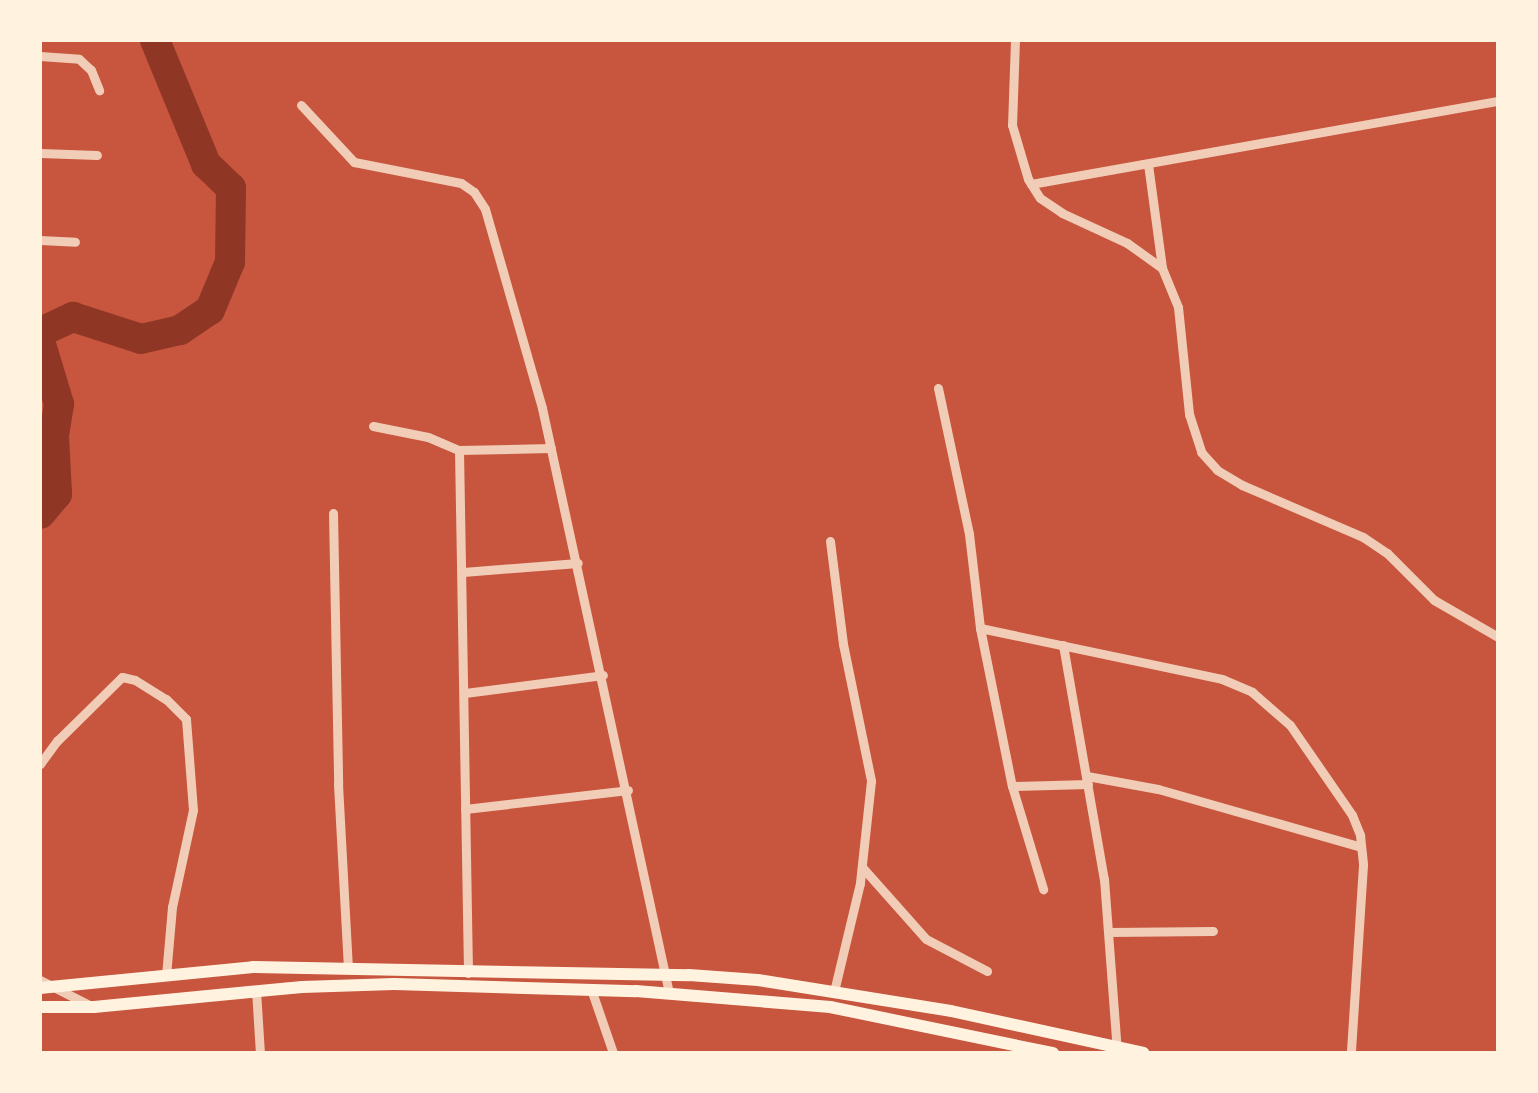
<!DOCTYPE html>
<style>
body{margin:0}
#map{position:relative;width:1538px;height:1093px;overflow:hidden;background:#c8553d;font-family:"IBM Plex Sans",sans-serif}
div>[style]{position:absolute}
.river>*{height:30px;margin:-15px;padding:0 15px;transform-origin:15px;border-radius:15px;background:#8f3625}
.minor>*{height:9px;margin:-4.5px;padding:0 4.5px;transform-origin:4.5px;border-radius:4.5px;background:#f1ccb7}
.secondary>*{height:12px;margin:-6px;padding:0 6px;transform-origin:6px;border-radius:6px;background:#fff3e0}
span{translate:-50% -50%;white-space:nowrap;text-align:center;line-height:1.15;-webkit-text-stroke:8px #fff3e0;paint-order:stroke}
.frame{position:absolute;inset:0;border:42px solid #fff3e0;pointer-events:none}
</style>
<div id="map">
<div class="river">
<i style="left:40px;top:339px;width:10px;rotate:-61deg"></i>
<i style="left:45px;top:330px;width:31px;rotate:-25deg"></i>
<i style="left:73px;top:317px;width:71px;rotate:17.9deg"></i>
<i style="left:141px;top:339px;width:40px;rotate:-13deg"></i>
<i style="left:180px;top:330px;width:36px;rotate:-34deg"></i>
<i style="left:210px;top:310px;width:52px;rotate:-67.4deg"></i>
<i style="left:230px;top:262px;width:74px;rotate:-89.2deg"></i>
<i style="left:231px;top:188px;width:35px;rotate:-136deg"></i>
<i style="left:206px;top:164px;width:134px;rotate:-112.4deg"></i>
<i style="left:40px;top:341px;width:66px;rotate:73.2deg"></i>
<i style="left:59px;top:404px;width:32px;rotate:99deg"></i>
<i style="left:54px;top:436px;width:58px;rotate:87deg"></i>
<i style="left:57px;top:494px;width:26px;rotate:130deg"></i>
</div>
<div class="minor">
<i style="left:1015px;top:40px;width:85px;rotate:92deg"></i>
<i style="left:1012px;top:125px;width:56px;rotate:73.5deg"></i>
<i style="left:1028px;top:179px;width:22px;rotate:58deg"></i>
<i style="left:1040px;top:198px;width:27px;rotate:34deg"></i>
<i style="left:1062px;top:213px;width:72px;rotate:24.8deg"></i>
<i style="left:1127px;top:243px;width:43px;rotate:35.5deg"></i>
<i style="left:1162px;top:268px;width:42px;rotate:67.7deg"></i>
<i style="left:1178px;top:307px;width:108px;rotate:84.1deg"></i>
<i style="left:1189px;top:414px;width:40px;rotate:72deg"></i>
<i style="left:1201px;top:452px;width:24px;rotate:48deg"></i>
<i style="left:1217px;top:470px;width:29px;rotate:31deg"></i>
<i style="left:1242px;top:485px;width:132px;rotate:23.3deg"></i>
<i style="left:1363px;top:537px;width:29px;rotate:34deg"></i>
<i style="left:1387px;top:553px;width:66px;rotate:45deg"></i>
<i style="left:1434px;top:600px;width:74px;rotate:30deg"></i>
<i style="left:40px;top:56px;width:39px;rotate:4deg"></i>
<i style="left:79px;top:59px;width:16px;rotate:43deg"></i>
<i style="left:91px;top:70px;width:22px;rotate:68deg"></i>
<i style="left:301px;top:105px;width:78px;rotate:47.1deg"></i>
<i style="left:354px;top:162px;width:109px;rotate:11.1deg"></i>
<i style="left:461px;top:183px;width:16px;rotate:35deg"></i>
<i style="left:474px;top:192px;width:20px;rotate:57deg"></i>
<i style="left:485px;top:209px;width:207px;rotate:74deg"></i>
<i style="left:542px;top:408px;width:599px;rotate:77.75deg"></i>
<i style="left:40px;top:153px;width:57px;rotate:2deg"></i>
<i style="left:1148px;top:164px;width:105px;rotate:82.3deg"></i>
<i style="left:1031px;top:184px;width:474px;rotate:-10.1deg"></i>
<i style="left:40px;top:240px;width:35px;rotate:3deg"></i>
<i style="left:938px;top:388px;width:149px;rotate:78deg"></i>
<i style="left:969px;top:534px;width:95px;rotate:83.3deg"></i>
<i style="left:980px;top:628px;width:161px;rotate:78.6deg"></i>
<i style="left:1012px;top:786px;width:108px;rotate:73.2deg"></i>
<i style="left:373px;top:426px;width:56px;rotate:11.3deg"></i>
<i style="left:428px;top:437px;width:34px;rotate:23deg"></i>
<i style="left:459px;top:450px;width:92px;rotate:-1.2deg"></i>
<i style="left:459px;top:450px;width:523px;rotate:89.01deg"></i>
<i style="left:333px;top:513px;width:271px;rotate:88.9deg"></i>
<i style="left:338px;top:784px;width:182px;rotate:86.9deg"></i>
<i style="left:830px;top:541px;width:104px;rotate:82.8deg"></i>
<i style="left:843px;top:644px;width:140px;rotate:78.4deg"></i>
<i style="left:871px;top:781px;width:103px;rotate:96.2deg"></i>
<i style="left:860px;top:883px;width:111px;rotate:103.5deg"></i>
<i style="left:463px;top:572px;width:115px;rotate:-4.5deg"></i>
<i style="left:980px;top:628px;width:247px;rotate:11.9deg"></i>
<i style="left:1222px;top:679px;width:33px;rotate:23deg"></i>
<i style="left:1252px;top:692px;width:50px;rotate:41deg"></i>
<i style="left:1290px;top:725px;width:109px;rotate:55.4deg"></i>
<i style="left:1352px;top:815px;width:22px;rotate:68deg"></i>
<i style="left:1360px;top:835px;width:30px;rotate:84deg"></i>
<i style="left:1363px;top:865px;width:188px;rotate:93.7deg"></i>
<i style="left:1063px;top:645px;width:238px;rotate:80.1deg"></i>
<i style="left:1104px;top:879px;width:171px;rotate:85.7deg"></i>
<i style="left:465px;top:693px;width:139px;rotate:-7.4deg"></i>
<i style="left:40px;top:764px;width:29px;rotate:-54deg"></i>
<i style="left:57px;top:741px;width:91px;rotate:-44.6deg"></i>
<i style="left:122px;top:677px;width:13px;rotate:13deg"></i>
<i style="left:135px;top:680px;width:36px;rotate:32deg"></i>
<i style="left:166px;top:699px;width:28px;rotate:45deg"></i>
<i style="left:186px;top:719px;width:91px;rotate:85.6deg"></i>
<i style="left:193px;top:810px;width:99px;rotate:102.2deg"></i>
<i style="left:172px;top:907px;width:69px;rotate:95deg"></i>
<i style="left:1087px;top:776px;width:72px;rotate:10.4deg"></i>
<i style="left:1158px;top:789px;width:211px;rotate:15.9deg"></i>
<i style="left:1012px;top:786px;width:76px;rotate:-1.5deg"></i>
<i style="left:465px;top:809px;width:164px;rotate:-6.6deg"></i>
<i style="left:862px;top:867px;width:96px;rotate:48.4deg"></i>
<i style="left:926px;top:939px;width:69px;rotate:27.7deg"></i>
<i style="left:1110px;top:932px;width:103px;rotate:-0.6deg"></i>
<i style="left:40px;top:980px;width:57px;rotate:27deg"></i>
<i style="left:591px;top:989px;width:68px;rotate:71deg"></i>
<i style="left:256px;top:990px;width:63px;rotate:86.4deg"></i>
</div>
<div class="secondary">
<i style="left:40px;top:988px;width:214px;rotate:-5.6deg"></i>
<i style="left:253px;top:967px;width:436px;rotate:1.1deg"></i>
<i style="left:689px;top:975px;width:69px;rotate:4.1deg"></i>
<i style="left:758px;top:980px;width:195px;rotate:9.1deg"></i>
<i style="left:951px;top:1011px;width:197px;rotate:12.3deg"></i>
<i style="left:40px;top:1007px;width:54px"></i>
<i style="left:94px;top:1007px;width:209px;rotate:-5.5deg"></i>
<i style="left:302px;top:987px;width:92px;rotate:-1.9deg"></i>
<i style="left:394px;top:984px;width:242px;rotate:1.7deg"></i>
<i style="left:636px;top:991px;width:195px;rotate:4.7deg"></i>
<i style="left:830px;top:1007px;width:228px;rotate:11.7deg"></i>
</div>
<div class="frame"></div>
</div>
